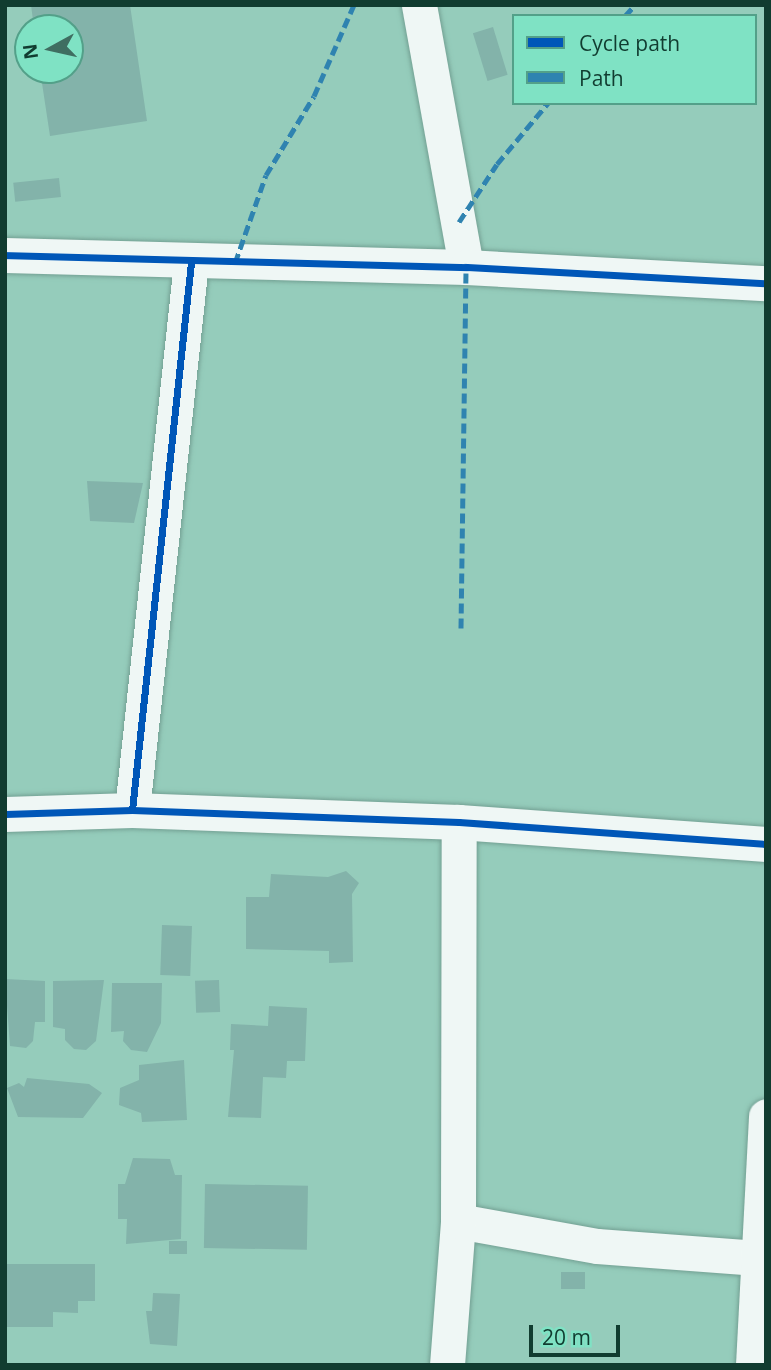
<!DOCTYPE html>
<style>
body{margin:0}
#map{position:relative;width:771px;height:1370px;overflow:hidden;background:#95ccbb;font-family:"Open Sans",sans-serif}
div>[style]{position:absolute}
.building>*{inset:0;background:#83b3aa;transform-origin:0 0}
.roads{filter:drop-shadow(0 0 2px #73a093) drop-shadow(0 0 2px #73a093)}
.minor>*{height:35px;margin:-17.5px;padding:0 17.5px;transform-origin:17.5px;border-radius:17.5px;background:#eff7f5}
.quiet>*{height:5px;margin-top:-2.5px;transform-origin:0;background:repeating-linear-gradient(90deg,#2f83b0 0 10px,transparent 0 15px)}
.cycleway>*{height:7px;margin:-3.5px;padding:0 3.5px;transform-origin:3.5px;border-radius:3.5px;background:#0057b8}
span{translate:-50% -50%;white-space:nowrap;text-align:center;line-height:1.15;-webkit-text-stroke:5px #7fe2c4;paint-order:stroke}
.frame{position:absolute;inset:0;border:7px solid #113c30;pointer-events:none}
.legend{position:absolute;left:512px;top:14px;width:245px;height:91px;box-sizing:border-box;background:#7fe2c4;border:2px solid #53a089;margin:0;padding:9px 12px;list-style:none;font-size:21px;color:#113c30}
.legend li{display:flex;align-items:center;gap:14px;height:35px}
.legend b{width:35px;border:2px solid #53a089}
.north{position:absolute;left:14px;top:14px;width:70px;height:70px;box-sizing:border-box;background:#7fe2c4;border:2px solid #53a089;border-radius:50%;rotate:262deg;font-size:19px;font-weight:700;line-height:28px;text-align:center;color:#113c30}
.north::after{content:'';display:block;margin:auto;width:24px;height:32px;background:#3f6e61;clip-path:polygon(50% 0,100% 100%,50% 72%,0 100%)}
.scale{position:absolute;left:529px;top:1325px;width:91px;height:32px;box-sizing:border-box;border:4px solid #113c30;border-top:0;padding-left:9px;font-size:21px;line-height:24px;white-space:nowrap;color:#113c30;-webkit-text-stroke:5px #7fe2c4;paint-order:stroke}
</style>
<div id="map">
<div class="building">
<i style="clip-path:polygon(31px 5px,130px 5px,147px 121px,50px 136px,40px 70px,70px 70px,70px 28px,34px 28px)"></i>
<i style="left:493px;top:27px;width:50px;height:21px;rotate:73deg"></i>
<i style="left:59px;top:178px;width:19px;height:46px;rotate:84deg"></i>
<i style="clip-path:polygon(87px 481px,143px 483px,134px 523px,90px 521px)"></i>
<i style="clip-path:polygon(346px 871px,359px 883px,352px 894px,353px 962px,329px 963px,329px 951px,246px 949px,246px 897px,269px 897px,271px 874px,328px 877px)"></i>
<i style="left:162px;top:925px;width:30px;height:50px;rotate:2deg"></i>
<i style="clip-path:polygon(5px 979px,45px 981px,45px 1022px,35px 1022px,33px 1041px,26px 1048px,10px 1046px)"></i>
<i style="clip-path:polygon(104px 980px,96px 1041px,86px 1050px,74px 1049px,65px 1040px,65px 1029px,53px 1027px,53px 981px)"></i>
<i style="left:219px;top:980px;width:32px;height:24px;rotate:88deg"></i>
<i style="clip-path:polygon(112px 983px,162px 983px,161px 1023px,147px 1052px,131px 1050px,123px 1041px,124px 1031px,111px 1032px)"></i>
<i style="clip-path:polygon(269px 1006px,307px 1008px,305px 1061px,287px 1061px,286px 1078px,263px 1077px,261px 1118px,228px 1117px,234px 1050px,230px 1050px,231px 1024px,268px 1026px)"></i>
<i style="clip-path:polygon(184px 1060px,187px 1120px,142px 1122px,141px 1113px,119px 1105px,120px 1088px,139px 1080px,139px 1065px)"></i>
<i style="clip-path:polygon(27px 1078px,89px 1084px,102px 1093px,83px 1118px,18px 1117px,7px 1088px,19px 1083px,24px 1087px)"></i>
<i style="clip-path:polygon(133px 1158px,170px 1159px,175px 1175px,182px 1175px,181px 1239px,126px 1244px,127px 1219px,118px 1219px,118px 1184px,125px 1184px)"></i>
<i style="left:205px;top:1184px;width:103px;height:64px;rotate:1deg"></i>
<i style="left:169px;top:1241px;width:18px;height:13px"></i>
<i style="clip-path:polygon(7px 1264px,95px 1264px,95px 1301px,78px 1301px,78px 1313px,53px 1312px,53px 1327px,5px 1327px)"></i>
<i style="left:561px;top:1272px;width:24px;height:17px"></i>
<i style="clip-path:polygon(153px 1293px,180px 1294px,177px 1346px,150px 1344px,146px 1311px,152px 1311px)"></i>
</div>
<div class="roads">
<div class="minor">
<i style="left:419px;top:5px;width:266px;rotate:79.8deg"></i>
<i style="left:5px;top:255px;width:461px;rotate:1.5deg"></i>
<i style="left:466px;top:267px;width:300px;rotate:3.1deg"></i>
<i style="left:132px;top:810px;width:551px;rotate:-83.85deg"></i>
<i style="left:5px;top:814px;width:127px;rotate:-1.8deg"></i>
<i style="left:132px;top:810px;width:327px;rotate:2.1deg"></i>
<i style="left:459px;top:822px;width:308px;rotate:4.1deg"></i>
<i style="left:458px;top:1221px;width:141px;rotate:10.2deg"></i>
<i style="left:597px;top:1246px;width:161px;rotate:4.3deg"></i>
<i style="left:447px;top:1365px;width:144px;rotate:-85.6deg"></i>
<i style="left:458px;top:1221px;width:399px;rotate:-89.9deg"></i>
<i style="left:753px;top:1365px;width:249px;rotate:-87deg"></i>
</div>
</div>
<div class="quiet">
<i style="left:625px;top:16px;width:15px;rotate:-48deg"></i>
<i style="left:459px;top:222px;width:69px;rotate:-56.8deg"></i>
<i style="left:497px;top:164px;width:80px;rotate:-50.1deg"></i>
<i style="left:235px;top:263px;width:93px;rotate:-70.6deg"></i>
<i style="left:266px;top:175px;width:92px;rotate:-58.7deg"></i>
<i style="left:314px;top:96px;width:99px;rotate:-66.3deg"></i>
<i style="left:461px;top:628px;width:361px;rotate:-89.2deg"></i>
</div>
<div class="cycleway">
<i style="left:5px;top:255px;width:461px;rotate:1.5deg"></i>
<i style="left:466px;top:267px;width:300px;rotate:3.1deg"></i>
<i style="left:132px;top:810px;width:551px;rotate:-83.85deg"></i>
<i style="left:5px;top:814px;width:127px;rotate:-1.8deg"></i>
<i style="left:132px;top:810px;width:327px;rotate:2.1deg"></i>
<i style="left:459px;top:822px;width:308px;rotate:4.1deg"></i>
</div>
<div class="frame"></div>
<ul class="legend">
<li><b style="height:9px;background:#0057b8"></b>Cycle path</li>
<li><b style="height:9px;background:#2f83b0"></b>Path</li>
</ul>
<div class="north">N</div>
<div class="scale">20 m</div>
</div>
